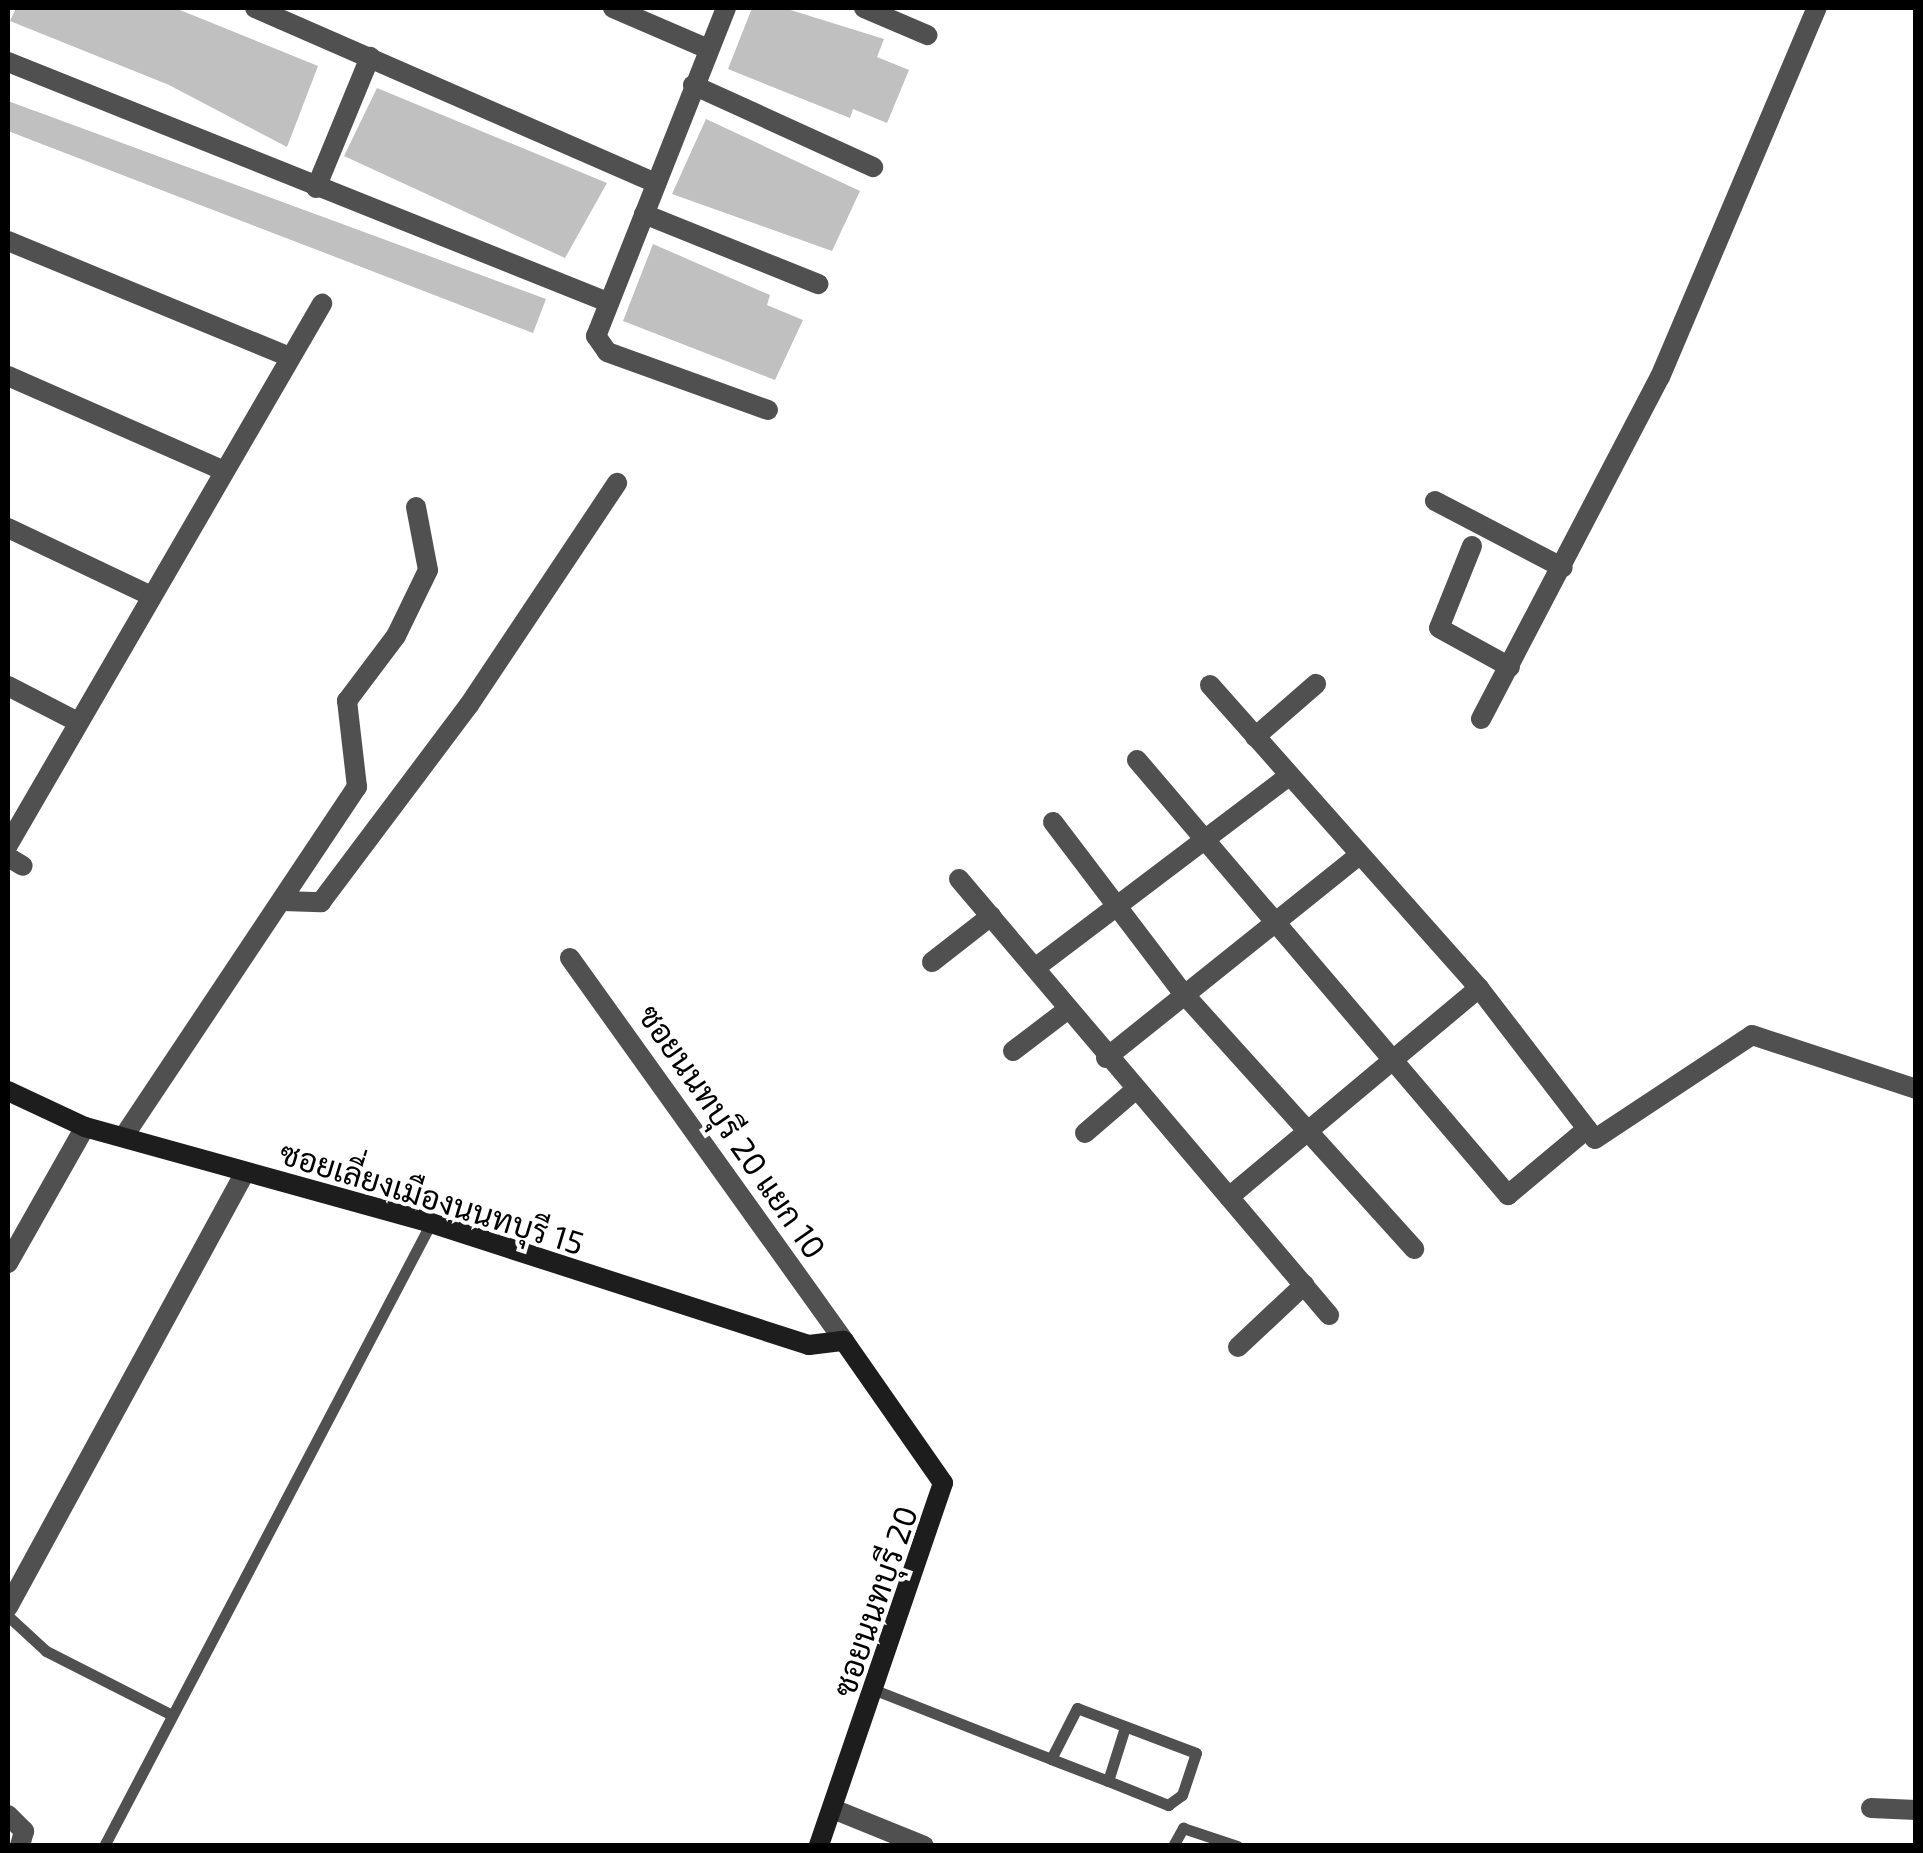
<!DOCTYPE html>
<meta charset="utf-8">
<style>
body{margin:0}
#map{position:relative;width:1923px;height:1853px;overflow:hidden;background:#fff;font-family:"Exo 2",Sarabun,sans-serif}
div>[style]{position:absolute}
.building>*{inset:0;background:#c0c0c0}
.lane>*{height:11px;margin:-5.5px;padding:0 5.5px;transform-origin:5.5px;border-radius:5.5px;background:#505050}
.street>*{height:20px;margin:-10px;padding:0 10px;transform-origin:10px;border-radius:10px;background:#505050}
.secondary>*{height:20px;margin:-10px;padding:0 10px;transform-origin:10px;border-radius:10px;background:#1d1d1d}
span{translate:-50% -50%;white-space:nowrap;text-align:center;line-height:1.15;-webkit-text-stroke:8px #fff;paint-order:stroke}
.street-label{font-size:32px;color:#000}
.frame{position:absolute;inset:0;border:10px solid #000;pointer-events:none}
</style>
<div id="map">
<div class="building">
<i style="clip-path:polygon(16px 8px,175px 8px,318px 66px,287px 147px,169px 85px,10px 21px)"></i>
<i style="clip-path:polygon(752px 8px,784px 8px,884px 39px,877px 57px,909px 70px,887px 123px,853px 109px,850px 118px,728px 69px)"></i>
<i style="clip-path:polygon(377px 88px,607px 183px,565px 258px,344px 156px)"></i>
<i style="clip-path:polygon(8px 101px,546px 299px,533px 333px,8px 131px)"></i>
<i style="clip-path:polygon(706px 119px,860px 191px,832px 251px,672px 194px)"></i>
<i style="clip-path:polygon(653px 244px,770px 295px,767px 305px,803px 320px,775px 380px,623px 321px)"></i>
</div>
<div class="lane">
<i style="left:8px;top:1616px;width:52px;rotate:42.6deg"></i>
<i style="left:46px;top:1651px;width:141px;rotate:26.9deg"></i>
<i style="left:875px;top:1690px;width:189px;rotate:21.4deg"></i>
<i style="left:1051px;top:1759px;width:61px;rotate:21.1deg"></i>
<i style="left:1108px;top:1781px;width:65px;rotate:21.8deg"></i>
<i style="left:1168px;top:1805px;width:17px;rotate:-36deg"></i>
<i style="left:1182px;top:1795px;width:44px;rotate:-71.6deg"></i>
<i style="left:1196px;top:1753px;width:127px;rotate:-159.3deg"></i>
<i style="left:1077px;top:1708px;width:57px;rotate:117deg"></i>
<i style="left:1108px;top:1781px;width:57px;rotate:-72.5deg"></i>
<i style="left:104px;top:1846px;width:704px;rotate:-62.31deg"></i>
<i style="left:1173px;top:1846px;width:21px;rotate:-61deg"></i>
<i style="left:1183px;top:1828px;width:57px;rotate:18.4deg"></i>
</div>
<div class="street">
<i style="left:255px;top:8px;width:438px;rotate:23.6deg"></i>
<i style="left:613px;top:8px;width:103px;rotate:23.3deg"></i>
<i style="left:726px;top:8px;width:353px;rotate:111.6deg"></i>
<i style="left:596px;top:336px;width:19px;rotate:55deg"></i>
<i style="left:607px;top:352px;width:171px;rotate:19.8deg"></i>
<i style="left:864px;top:8px;width:69px;rotate:23.2deg"></i>
<i style="left:8px;top:62px;width:643px;rotate:21.82deg"></i>
<i style="left:693px;top:85px;width:198px;rotate:24.5deg"></i>
<i style="left:316px;top:188px;width:142px;rotate:-67.6deg"></i>
<i style="left:644px;top:214px;width:188px;rotate:21.9deg"></i>
<i style="left:8px;top:241px;width:304px;rotate:22.4deg"></i>
<i style="left:8px;top:376px;width:236px;rotate:23.7deg"></i>
<i style="left:1435px;top:501px;width:144px;rotate:27.6deg"></i>
<i style="left:8px;top:528px;width:154px;rotate:25.4deg"></i>
<i style="left:1472px;top:546px;width:88px;rotate:111.9deg"></i>
<i style="left:1439px;top:628px;width:81px;rotate:28.8deg"></i>
<i style="left:1210px;top:685px;width:405px;rotate:48.4deg"></i>
<i style="left:1479px;top:988px;width:190px;rotate:52.5deg"></i>
<i style="left:1595px;top:1139px;width:188px;rotate:-33.5deg"></i>
<i style="left:1752px;top:1035px;width:173px;rotate:18.2deg"></i>
<i style="left:8px;top:686px;width:74px;rotate:27.3deg"></i>
<i style="left:1481px;top:719px;width:386px;rotate:-62.4deg"></i>
<i style="left:1660px;top:377px;width:401px;rotate:-67deg"></i>
<i style="left:1255px;top:737px;width:81px;rotate:-41deg"></i>
<i style="left:1137px;top:760px;width:572px;rotate:49.54deg"></i>
<i style="left:1508px;top:1195px;width:103px;rotate:-39.9deg"></i>
<i style="left:1053px;top:822px;width:215px;rotate:52.8deg"></i>
<i style="left:1183px;top:993px;width:345px;rotate:47.9deg"></i>
<i style="left:8px;top:845px;width:626px;rotate:-59.87deg"></i>
<i style="left:8px;top:857px;width:17px;rotate:31deg"></i>
<i style="left:959px;top:879px;width:572px;rotate:49.68deg"></i>
<i style="left:283px;top:901px;width:38px;rotate:2deg"></i>
<i style="left:321px;top:902px;width:246px;rotate:-53.1deg"></i>
<i style="left:469px;top:705px;width:267px;rotate:-56.3deg"></i>
<i style="left:570px;top:958px;width:471px;rotate:54.4deg"></i>
<i style="left:932px;top:962px;width:75px;rotate:-37.9deg"></i>
<i style="left:1039px;top:965px;width:312px;rotate:-37.1deg"></i>
<i style="left:1013px;top:1051px;width:68px;rotate:-37.2deg"></i>
<i style="left:1106px;top:1058px;width:323px;rotate:-38.7deg"></i>
<i style="left:1085px;top:1133px;width:66px;rotate:-40.7deg"></i>
<i style="left:124px;top:1136px;width:420px;rotate:-56.3deg"></i>
<i style="left:357px;top:787px;width:87px;rotate:-96.6deg"></i>
<i style="left:347px;top:701px;width:81px;rotate:-53deg"></i>
<i style="left:396px;top:636px;width:73px;rotate:-64.1deg"></i>
<i style="left:428px;top:570px;width:64px;rotate:-100.8deg"></i>
<i style="left:1229px;top:1197px;width:326px;rotate:-39.9deg"></i>
<i style="left:8px;top:1263px;width:156px;rotate:-60.5deg"></i>
<i style="left:1238px;top:1347px;width:91px;rotate:-43.2deg"></i>
<i style="left:8px;top:1607px;width:494px;rotate:-61.4deg"></i>
<i style="left:1871px;top:1808px;width:45px;rotate:2.5deg"></i>
<i style="left:833px;top:1809px;width:98px;rotate:22.1deg"></i>
<i style="left:8px;top:1815px;width:23px;rotate:45deg"></i>
<i style="left:24px;top:1831px;width:16px;rotate:105deg"></i>
</div>
<div class="secondary">
<i style="left:8px;top:1091px;width:85px;rotate:25.1deg"></i>
<i style="left:85px;top:1127px;width:359px;rotate:15.5deg"></i>
<i style="left:431px;top:1223px;width:397px;rotate:17.9deg"></i>
<i style="left:809px;top:1345px;width:35px;rotate:-7deg"></i>
<i style="left:844px;top:1341px;width:173px;rotate:55.1deg"></i>
<i style="left:943px;top:1483px;width:384px;rotate:108.9deg"></i>
</div>
<div class="street-label">
<span style="left:733px;top:1131px;rotate:55deg">ซอยนนทบุรี 20 แยก 10</span>
<span style="left:432px;top:1197px;rotate:17deg">ซอยเลี่ยงเมืองนนทบุรี 15</span>
<span style="left:874px;top:1601px;rotate:-71deg">ซอยนนทบุรี 20</span>
</div>
<div class="frame"></div>
</div>
